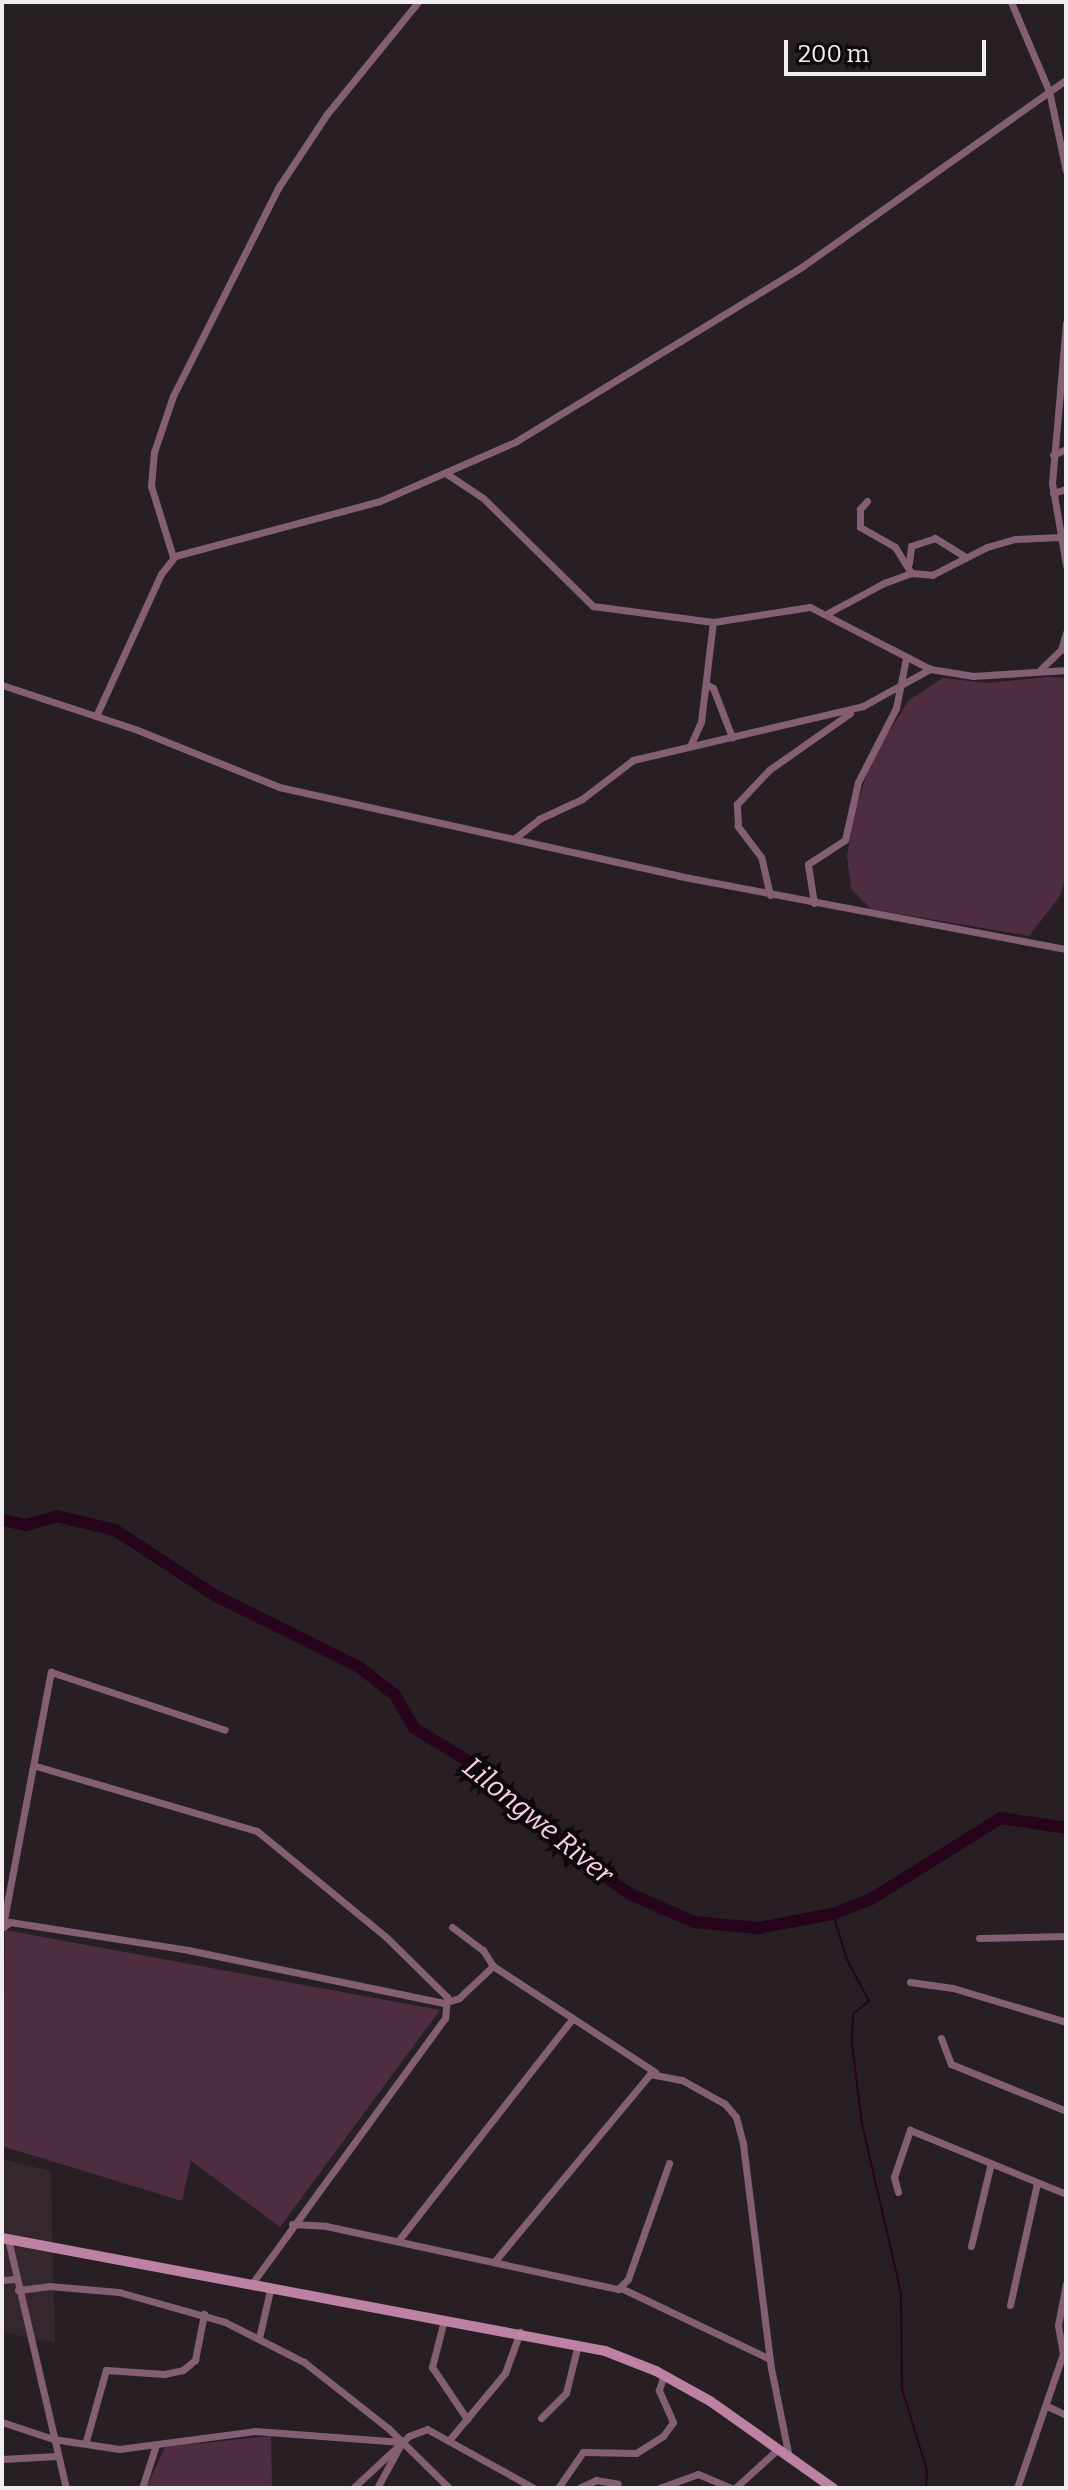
<!DOCTYPE html>
<style>
body{margin:0}
#map{position:relative;width:1068px;height:2490px;overflow:hidden;background:#271f23;font-family:Bitter,serif}
div>[style]{position:absolute}
.built>*{inset:0;background:#34272e}
.green>*{inset:0;background:#4e2d40}
.stream>*{height:2px;margin:-1px;padding:0 1px;transform-origin:1px;border-radius:1px;background:#26041a}
.river>*{height:12px;margin:-6px;padding:0 6px;transform-origin:6px;border-radius:6px;background:#26041a}
.street>*{height:7px;margin:-3.5px;padding:0 3.5px;transform-origin:3.5px;border-radius:3.5px;background:#845f74}
.secondary>*{height:10px;margin:-5px;padding:0 5px;transform-origin:5px;border-radius:5px;background:#bd81a2}
span{translate:-50% -50%;white-space:nowrap;text-align:center;line-height:1.15;-webkit-text-stroke:8px #0e0a0c;paint-order:stroke}
.water-label{font-size:28px;color:#fcd0e7;font-style:italic}
.frame{position:absolute;inset:0;border:4px solid #f1ecef;pointer-events:none}
.scale{position:absolute;left:784px;top:40px;width:202px;height:36px;box-sizing:border-box;border:4px solid #f1ecef;border-top:0;padding-left:10px;font-size:24px;line-height:28px;white-space:nowrap;color:#f1ecef;-webkit-text-stroke:6px #0e0a0c;paint-order:stroke}
</style>
<div id="map">
<div class="built">
<i style="clip-path:polygon(2px 2159px,51px 2171px,55px 2343px,2px 2332px)"></i>
</div>
<div class="green">
<i style="clip-path:polygon(1047px 677px,1066px 678px,1066px 875px,1060px 896px,1029px 936px,871px 909px,851px 889px,847px 856px,855px 810px,872px 758px,909px 700px,943px 678px,988px 683px)"></i>
<i style="clip-path:polygon(5px 1930px,440px 2010px,280px 2227px,191px 2161px,182px 2201px,2px 2146px)"></i>
<i style="clip-path:polygon(271px 2436px,272px 2488px,146px 2488px,165px 2447px)"></i>
</div>
<div class="stream">
<i style="left:833px;top:1914px;width:48px;rotate:73.1deg"></i>
<i style="left:847px;top:1960px;width:47px;rotate:61.8deg"></i>
<i style="left:869px;top:2001px;width:21px;rotate:141deg"></i>
<i style="left:853px;top:2014px;width:30px;rotate:92deg"></i>
<i style="left:852px;top:2044px;width:81px;rotate:82.9deg"></i>
<i style="left:862px;top:2124px;width:173px;rotate:77deg"></i>
<i style="left:901px;top:2293px;width:96px;rotate:89.4deg"></i>
<i style="left:902px;top:2389px;width:86px;rotate:73deg"></i>
<i style="left:927px;top:2471px;width:17px;rotate:93deg"></i>
</div>
<div class="river">
<i style="left:2px;top:1520px;width:25px;rotate:12deg"></i>
<i style="left:26px;top:1525px;width:32px;rotate:-16deg"></i>
<i style="left:57px;top:1516px;width:60px;rotate:13.6deg"></i>
<i style="left:115px;top:1530px;width:121px;rotate:33.2deg"></i>
<i style="left:216px;top:1596px;width:160px;rotate:26.4deg"></i>
<i style="left:359px;top:1667px;width:46px;rotate:37.9deg"></i>
<i style="left:395px;top:1695px;width:38px;rotate:60deg"></i>
<i style="left:414px;top:1728px;width:88px;rotate:31.5deg"></i>
<i style="left:489px;top:1774px;width:123px;rotate:43deg"></i>
<i style="left:579px;top:1858px;width:62px;rotate:35.2deg"></i>
<i style="left:630px;top:1894px;width:70px;rotate:23.6deg"></i>
<i style="left:694px;top:1922px;width:64px;rotate:5.4deg"></i>
<i style="left:758px;top:1928px;width:76px;rotate:-10.6deg"></i>
<i style="left:833px;top:1914px;width:41px;rotate:-21.5deg"></i>
<i style="left:871px;top:1899px;width:153px;rotate:-31.9deg"></i>
<i style="left:1001px;top:1818px;width:66px;rotate:8.7deg"></i>
</div>
<div class="street">
<i style="left:1011px;top:2px;width:97px;rotate:66.9deg"></i>
<i style="left:1049px;top:91px;width:82px;rotate:78deg"></i>
<i style="left:1066px;top:323px;width:161px;rotate:95deg"></i>
<i style="left:1052px;top:483px;width:83px;rotate:80.3deg"></i>
<i style="left:1053px;top:455px;width:14px;rotate:-25deg"></i>
<i style="left:447px;top:474px;width:43px;rotate:33.7deg"></i>
<i style="left:483px;top:498px;width:154px;rotate:44.5deg"></i>
<i style="left:593px;top:606px;width:121px;rotate:7.6deg"></i>
<i style="left:713px;top:622px;width:98px;rotate:-8.8deg"></i>
<i style="left:810px;top:607px;width:135px;rotate:27.3deg"></i>
<i style="left:1053px;top:493px;width:14px;rotate:-17deg"></i>
<i style="left:867px;top:501px;width:11px;rotate:131deg"></i>
<i style="left:860px;top:509px;width:18px;rotate:90deg"></i>
<i style="left:860px;top:527px;width:40px;rotate:29.7deg"></i>
<i style="left:895px;top:547px;width:31px;rotate:58deg"></i>
<i style="left:173px;top:557px;width:74px;rotate:-107.2deg"></i>
<i style="left:151px;top:486px;width:34px;rotate:-85deg"></i>
<i style="left:154px;top:452px;width:59px;rotate:-71.3deg"></i>
<i style="left:173px;top:396px;width:233px;rotate:-63.2deg"></i>
<i style="left:278px;top:188px;width:89px;rotate:-56.5deg"></i>
<i style="left:327px;top:114px;width:144px;rotate:-50.9deg"></i>
<i style="left:909px;top:563px;width:17px;rotate:-83deg"></i>
<i style="left:911px;top:546px;width:25px;rotate:-18deg"></i>
<i style="left:935px;top:538px;width:36px;rotate:32deg"></i>
<i style="left:828px;top:613px;width:64px;rotate:-28.2deg"></i>
<i style="left:884px;top:583px;width:29px;rotate:-20deg"></i>
<i style="left:911px;top:573px;width:21px;rotate:5deg"></i>
<i style="left:932px;top:575px;width:62px;rotate:-27deg"></i>
<i style="left:987px;top:547px;width:29px;rotate:-16deg"></i>
<i style="left:1015px;top:539px;width:46px;rotate:-2.5deg"></i>
<i style="left:1040px;top:670px;width:29px;rotate:-44deg"></i>
<i style="left:1061px;top:650px;width:18px;rotate:-74deg"></i>
<i style="left:706px;top:684px;width:8px;rotate:30deg"></i>
<i style="left:713px;top:688px;width:53px;rotate:68.8deg"></i>
<i style="left:2px;top:685px;width:140px;rotate:18.3deg"></i>
<i style="left:135px;top:729px;width:155px;rotate:21.9deg"></i>
<i style="left:279px;top:787px;width:410px;rotate:12.5deg"></i>
<i style="left:679px;top:876px;width:394px;rotate:10.7deg"></i>
<i style="left:96px;top:716px;width:156px;rotate:-65.4deg"></i>
<i style="left:161px;top:574px;width:23px;rotate:-52deg"></i>
<i style="left:175px;top:556px;width:212px;rotate:-15deg"></i>
<i style="left:380px;top:501px;width:147px;rotate:-23.6deg"></i>
<i style="left:515px;top:442px;width:338px;rotate:-31.4deg"></i>
<i style="left:803px;top:266px;width:322px;rotate:-35.3deg"></i>
<i style="left:691px;top:744px;width:24px;rotate:-66deg"></i>
<i style="left:701px;top:722px;width:101px;rotate:-83.2deg"></i>
<i style="left:515px;top:838px;width:31px;rotate:-38deg"></i>
<i style="left:539px;top:819px;width:47px;rotate:-24.9deg"></i>
<i style="left:582px;top:799px;width:64px;rotate:-37.4deg"></i>
<i style="left:633px;top:760px;width:236px;rotate:-13.2deg"></i>
<i style="left:863px;top:706px;width:77px;rotate:-28.9deg"></i>
<i style="left:930px;top:669px;width:44px;rotate:9.2deg"></i>
<i style="left:973px;top:676px;width:93px;rotate:-3.7deg"></i>
<i style="left:770px;top:895px;width:39px;rotate:-103deg"></i>
<i style="left:761px;top:857px;width:39px;rotate:-127deg"></i>
<i style="left:738px;top:826px;width:22px;rotate:-93deg"></i>
<i style="left:737px;top:804px;width:47px;rotate:-46.7deg"></i>
<i style="left:769px;top:770px;width:99px;rotate:-35.1deg"></i>
<i style="left:814px;top:903px;width:39px;rotate:-99deg"></i>
<i style="left:808px;top:864px;width:44px;rotate:-33deg"></i>
<i style="left:845px;top:840px;width:59px;rotate:-77.4deg"></i>
<i style="left:858px;top:782px;width:83px;rotate:-62.8deg"></i>
<i style="left:896px;top:708px;width:51px;rotate:-78.7deg"></i>
<i style="left:36px;top:1766px;width:230px;rotate:16.4deg"></i>
<i style="left:257px;top:1831px;width:166px;rotate:39.4deg"></i>
<i style="left:385px;top:1936px;width:87px;rotate:44.5deg"></i>
<i style="left:447px;top:1997px;width:21px;rotate:95deg"></i>
<i style="left:445px;top:2018px;width:326px;rotate:126deg"></i>
<i style="left:3px;top:1925px;width:258px;rotate:-79.3deg"></i>
<i style="left:51px;top:1672px;width:183px;rotate:18.4deg"></i>
<i style="left:452px;top:1927px;width:39px;rotate:37deg"></i>
<i style="left:483px;top:1950px;width:19px;rotate:58deg"></i>
<i style="left:493px;top:1966px;width:194px;rotate:33.2deg"></i>
<i style="left:2px;top:1928px;width:10px;rotate:-37deg"></i>
<i style="left:10px;top:1922px;width:180px;rotate:8.9deg"></i>
<i style="left:188px;top:1950px;width:260px;rotate:11.7deg"></i>
<i style="left:443px;top:2003px;width:17px;rotate:-17deg"></i>
<i style="left:459px;top:1998px;width:47px;rotate:-43.3deg"></i>
<i style="left:979px;top:1938px;width:87px;rotate:-1.3deg"></i>
<i style="left:910px;top:1982px;width:43px;rotate:7.9deg"></i>
<i style="left:953px;top:1988px;width:118px;rotate:16.7deg"></i>
<i style="left:941px;top:2038px;width:28px;rotate:69deg"></i>
<i style="left:951px;top:2064px;width:124px;rotate:22.2deg"></i>
<i style="left:898px;top:2192px;width:16px;rotate:-105deg"></i>
<i style="left:894px;top:2177px;width:50px;rotate:-71.2deg"></i>
<i style="left:910px;top:2130px;width:169px;rotate:22.3deg"></i>
<i style="left:292px;top:2224px;width:34px;rotate:3deg"></i>
<i style="left:326px;top:2226px;width:299px;rotate:12.2deg"></i>
<i style="left:618px;top:2289px;width:14px;rotate:-45deg"></i>
<i style="left:628px;top:2279px;width:123px;rotate:-70.5deg"></i>
<i style="left:8px;top:2239px;width:256px;rotate:76.9deg"></i>
<i style="left:398px;top:2241px;width:283px;rotate:-51.9deg"></i>
<i style="left:971px;top:2246px;width:85px;rotate:-76.5deg"></i>
<i style="left:494px;top:2262px;width:244px;rotate:-50.3deg"></i>
<i style="left:650px;top:2074px;width:33px;rotate:11deg"></i>
<i style="left:682px;top:2080px;width:49px;rotate:29.2deg"></i>
<i style="left:725px;top:2104px;width:17px;rotate:50deg"></i>
<i style="left:736px;top:2117px;width:28px;rotate:75deg"></i>
<i style="left:743px;top:2144px;width:226px;rotate:82.9deg"></i>
<i style="left:771px;top:2368px;width:91px;rotate:78.6deg"></i>
<i style="left:2px;top:2280px;width:14px;rotate:-4deg"></i>
<i style="left:621px;top:2288px;width:165px;rotate:25.5deg"></i>
<i style="left:18px;top:2290px;width:31px;rotate:-7deg"></i>
<i style="left:49px;top:2286px;width:70px;rotate:4.9deg"></i>
<i style="left:119px;top:2292px;width:110px;rotate:15.8deg"></i>
<i style="left:225px;top:2322px;width:89px;rotate:26.9deg"></i>
<i style="left:304px;top:2362px;width:107px;rotate:38.2deg"></i>
<i style="left:388px;top:2428px;width:86px;rotate:44.5deg"></i>
<i style="left:1010px;top:2305px;width:125px;rotate:-77.5deg"></i>
<i style="left:444px;top:2320px;width:49px;rotate:104.3deg"></i>
<i style="left:432px;top:2367px;width:63px;rotate:56.1deg"></i>
<i style="left:259px;top:2338px;width:53px;rotate:-77deg"></i>
<i style="left:1047px;top:2406px;width:21px;rotate:25deg"></i>
<i style="left:541px;top:2418px;width:35px;rotate:-45deg"></i>
<i style="left:566px;top:2393px;width:50px;rotate:-76.2deg"></i>
<i style="left:2px;top:2422px;width:54px;rotate:18.4deg"></i>
<i style="left:53px;top:2439px;width:67px;rotate:8.6deg"></i>
<i style="left:119px;top:2449px;width:137px;rotate:-7.5deg"></i>
<i style="left:255px;top:2431px;width:147px;rotate:4.3deg"></i>
<i style="left:402px;top:2442px;width:52px;rotate:118.5deg"></i>
<i style="left:450px;top:2439px;width:86px;rotate:-50.2deg"></i>
<i style="left:505px;top:2373px;width:44px;rotate:-69.9deg"></i>
<i style="left:86px;top:2441px;width:74px;rotate:-74.3deg"></i>
<i style="left:106px;top:2370px;width:58px;rotate:3.9deg"></i>
<i style="left:164px;top:2374px;width:19px;rotate:-12deg"></i>
<i style="left:183px;top:2370px;width:16px;rotate:-40deg"></i>
<i style="left:195px;top:2360px;width:47px;rotate:-78.9deg"></i>
<i style="left:2px;top:2459px;width:55px;rotate:-3.1deg"></i>
<i style="left:142px;top:2488px;width:45px;rotate:-72deg"></i>
<i style="left:353px;top:2488px;width:76px;rotate:-42.9deg"></i>
<i style="left:409px;top:2436px;width:19px;rotate:-21deg"></i>
<i style="left:427px;top:2429px;width:122px;rotate:28.9deg"></i>
<i style="left:558px;top:2488px;width:44px;rotate:-55.2deg"></i>
<i style="left:583px;top:2452px;width:53px;rotate:1.1deg"></i>
<i style="left:636px;top:2453px;width:32px;rotate:-32deg"></i>
<i style="left:663px;top:2436px;width:17px;rotate:-54deg"></i>
<i style="left:673px;top:2422px;width:35px;rotate:-114deg"></i>
<i style="left:659px;top:2390px;width:16px;rotate:-72deg"></i>
<i style="left:579px;top:2488px;width:19px;rotate:-25deg"></i>
<i style="left:596px;top:2480px;width:22px;rotate:10deg"></i>
<i style="left:659px;top:2488px;width:41px;rotate:-19.7deg"></i>
<i style="left:698px;top:2474px;width:36px;rotate:23deg"></i>
<i style="left:735px;top:2488px;width:58px;rotate:-42.2deg"></i>
<i style="left:1017px;top:2488px;width:142px;rotate:-71.1deg"></i>
<i style="left:1063px;top:2354px;width:29px;rotate:-100deg"></i>
<i style="left:1058px;top:2325px;width:42px;rotate:-79deg"></i>
</div>
<div class="secondary">
<i style="left:2px;top:2238px;width:613px;rotate:10.61deg"></i>
<i style="left:605px;top:2351px;width:55px;rotate:21.4deg"></i>
<i style="left:656px;top:2371px;width:62px;rotate:29.1deg"></i>
<i style="left:710px;top:2401px;width:151px;rotate:35.3deg"></i>
</div>
<div class="water-label">
<span style="left:538px;top:1821px;rotate:39deg">Lilongwe River</span>
</div>
<div class="frame"></div>
<div class="scale">200 m</div>
</div>
